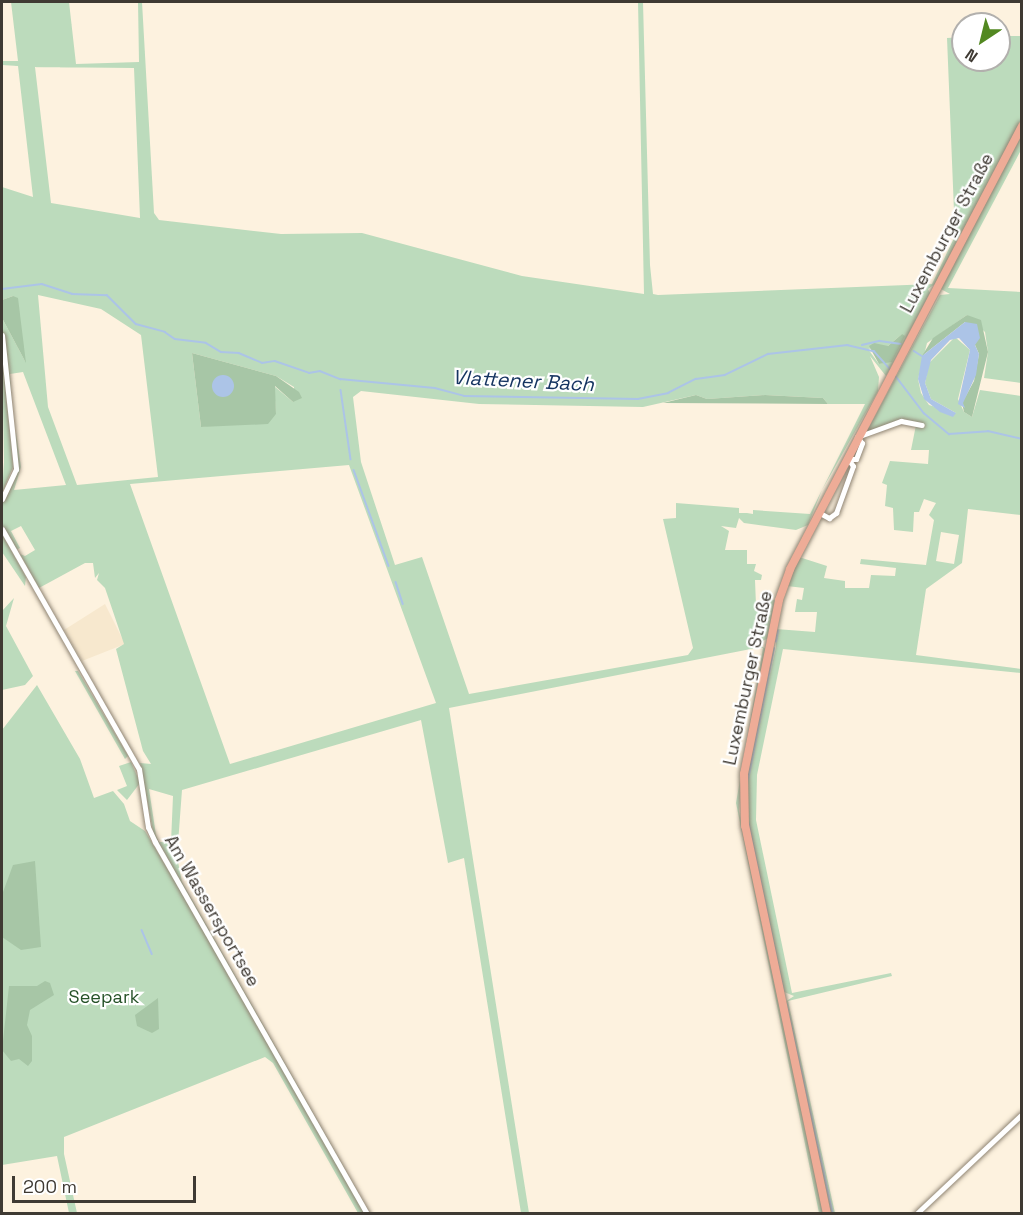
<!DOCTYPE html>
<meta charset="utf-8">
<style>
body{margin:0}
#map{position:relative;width:1023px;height:1215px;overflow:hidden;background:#fdf2df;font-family:"Space Grotesk",sans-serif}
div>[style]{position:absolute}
.built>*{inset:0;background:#f7e8ce}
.green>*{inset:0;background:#bcdbbc}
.forest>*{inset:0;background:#a7c6a6}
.water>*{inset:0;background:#acc4e7}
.round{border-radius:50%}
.stream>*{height:1.5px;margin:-0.75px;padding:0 0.75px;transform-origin:0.75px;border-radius:0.75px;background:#acc4e7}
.roads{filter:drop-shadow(0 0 2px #8f8473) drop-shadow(0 0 2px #8f8473)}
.street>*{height:5px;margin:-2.5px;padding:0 2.5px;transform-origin:2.5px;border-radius:2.5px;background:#fff}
.primary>*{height:8px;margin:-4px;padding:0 4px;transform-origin:4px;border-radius:4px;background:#eeac97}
span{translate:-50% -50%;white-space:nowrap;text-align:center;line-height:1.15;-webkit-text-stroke:4.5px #fff;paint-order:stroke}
.street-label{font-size:18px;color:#3f3a33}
.park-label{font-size:18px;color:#255127}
.water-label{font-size:20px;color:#163561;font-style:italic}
.frame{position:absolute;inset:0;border:3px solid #3f3a33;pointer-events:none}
.north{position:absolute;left:951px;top:12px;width:60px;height:60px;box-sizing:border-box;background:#fff;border:2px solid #b2b0ad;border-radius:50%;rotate:215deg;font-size:16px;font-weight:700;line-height:24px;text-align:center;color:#3f3a33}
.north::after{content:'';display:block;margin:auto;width:21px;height:27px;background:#528821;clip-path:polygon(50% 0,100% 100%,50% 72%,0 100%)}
.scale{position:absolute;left:12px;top:1176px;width:184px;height:27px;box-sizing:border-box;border:3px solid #3f3a33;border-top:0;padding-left:8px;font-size:18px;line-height:21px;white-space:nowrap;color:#3f3a33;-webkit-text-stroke:4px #fff;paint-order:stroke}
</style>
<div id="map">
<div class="built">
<i style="clip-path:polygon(105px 604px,125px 644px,82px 661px,64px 630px)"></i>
</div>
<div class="green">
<i style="clip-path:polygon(evenodd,11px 2px,69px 2px,76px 64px,139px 62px,138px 2px,142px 2px,154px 213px,159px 220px,281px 234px,362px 233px,522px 276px,644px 294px,638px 2px,643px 2px,650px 265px,653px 294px,658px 295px,932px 284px,955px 236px,947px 38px,963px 37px,963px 60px,999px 60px,999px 36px,1021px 36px,1021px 120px,935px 284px,928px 289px,930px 293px,886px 376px,870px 356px,879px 377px,878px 391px,822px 490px,808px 525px,796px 530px,744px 523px,739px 518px,736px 528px,721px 526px,729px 531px,725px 550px,747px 550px,747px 564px,756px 564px,754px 571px,762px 575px,761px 580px,755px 580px,756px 605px,761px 605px,761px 599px,775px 600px,768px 638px,758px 644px,766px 649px,742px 771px,739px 811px,823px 1213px,819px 1213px,736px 803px,763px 648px,756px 648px,449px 708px,529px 1213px,521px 1213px,464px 858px,448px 863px,421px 720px,182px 790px,177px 857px,182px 882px,370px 1213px,154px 836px,140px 763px,151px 764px,143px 751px,116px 649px,124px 644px,105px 588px,97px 580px,99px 573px,95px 578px,93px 563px,85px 563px,39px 588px,20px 554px,25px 556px,35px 550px,21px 526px,11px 531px,20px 548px,16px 550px,2px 525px,2px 503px,17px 475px,16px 432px,21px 467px,14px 490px,66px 485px,23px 372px,10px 374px,13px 420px,2px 323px,2px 318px,25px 361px,13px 296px,2px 300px,2px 187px,33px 197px,18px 66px,2px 65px,2px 61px,18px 61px,11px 2px,35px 67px,134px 68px,140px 218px,51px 203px,35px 67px,11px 2px,38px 295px,101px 309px,141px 335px,158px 477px,77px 485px,48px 407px,38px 295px,11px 2px,902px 334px,892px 361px,879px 364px,868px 349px,888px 346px,902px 334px,11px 2px,192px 353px,276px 376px,294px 387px,293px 402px,274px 386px,276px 414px,201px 427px,192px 353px,11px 2px,361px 391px,479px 404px,643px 407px,696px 395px,707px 399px,765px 395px,823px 398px,828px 404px,865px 404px,810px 514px,753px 510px,753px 514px,747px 513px,739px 513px,739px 508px,676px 503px,676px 518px,663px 519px,693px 648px,688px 655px,469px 694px,422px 557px,395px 565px,361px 462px,353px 397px,361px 391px,11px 2px,349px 465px,436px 703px,230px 764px,130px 484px,349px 465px,11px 2px,149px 789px,173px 796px,171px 842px,159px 842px,156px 835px,149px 789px)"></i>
<i style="clip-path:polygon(evenodd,1021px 132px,1021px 150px,948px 288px,1021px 292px,1021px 383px,984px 378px,988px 352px,985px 332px,967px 315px,927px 343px,918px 379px,921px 393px,929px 405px,956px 413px,931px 399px,925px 383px,929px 363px,955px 337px,970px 350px,958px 399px,964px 412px,972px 417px,980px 390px,1021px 396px,1021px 515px,968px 509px,962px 563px,926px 589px,916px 655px,1021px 669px,1021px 673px,783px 649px,757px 775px,756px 820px,792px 993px,891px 973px,892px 976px,788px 1001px,835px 1213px,830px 1213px,785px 1002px,794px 996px,784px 992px,746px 817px,746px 780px,776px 647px,776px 629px,815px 632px,817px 612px,795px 612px,797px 599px,802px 600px,804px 588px,787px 586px,799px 557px,827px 566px,824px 578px,845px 581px,845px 588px,869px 588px,871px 575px,895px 576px,896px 568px,860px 564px,861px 559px,926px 565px,934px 520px,929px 515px,936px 503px,924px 499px,919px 512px,914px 512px,913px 532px,894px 530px,893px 508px,885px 506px,887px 485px,882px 483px,890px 461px,928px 464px,929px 450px,911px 450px,916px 425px,898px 423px,913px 423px,924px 428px,925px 425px,900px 420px,866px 433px,940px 295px,950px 294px,939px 288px,1021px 132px,941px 532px,959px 535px,954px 564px,936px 561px,941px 532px)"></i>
<i style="clip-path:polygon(2px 352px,13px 467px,2px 493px,4px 462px)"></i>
<i style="clip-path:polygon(2px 534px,26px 577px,25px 586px,2px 552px)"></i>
<i style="clip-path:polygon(14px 598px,6px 626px,33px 676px,25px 685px,2px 690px,2px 611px)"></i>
<i style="clip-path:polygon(75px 671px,78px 671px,128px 756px,125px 759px)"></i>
<i style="clip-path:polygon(37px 685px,80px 759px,94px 798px,113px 791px,124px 804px,130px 821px,145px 831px,273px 1047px,364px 1213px,358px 1213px,273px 1063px,265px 1057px,64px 1137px,64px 1154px,77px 1213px,69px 1213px,57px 1156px,2px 1165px,2px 730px)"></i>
<i style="clip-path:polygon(131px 762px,140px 783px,127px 800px,117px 790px,127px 786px,119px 766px)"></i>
</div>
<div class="forest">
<i style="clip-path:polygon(13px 296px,18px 298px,26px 363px,2px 318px,2px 300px)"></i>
<i style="clip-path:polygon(967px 315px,981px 320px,988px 352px,972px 417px,964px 412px,962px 403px,974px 381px,979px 354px,965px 322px,922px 356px,933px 338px)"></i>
<i style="clip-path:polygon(902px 334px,905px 336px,892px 362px,879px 364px,869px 346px,874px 343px,888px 346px)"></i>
<i style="clip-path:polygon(192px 353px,276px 376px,299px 392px,302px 398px,293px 402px,275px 386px,276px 414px,268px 424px,201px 427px)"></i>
<i style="clip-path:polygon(696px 395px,707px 399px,765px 395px,823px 398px,828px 404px,663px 403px)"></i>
<i style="clip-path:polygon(35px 861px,41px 947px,21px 950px,2px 937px,3px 892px,13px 865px)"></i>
<i style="clip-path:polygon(45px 981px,50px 983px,54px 995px,30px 1010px,27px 1025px,32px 1036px,32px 1061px,28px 1066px,19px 1059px,11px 1061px,2px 1050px,9px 986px,37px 986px)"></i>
<i style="clip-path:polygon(158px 998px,159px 1029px,152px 1033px,137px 1026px,135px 1015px)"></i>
</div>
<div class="water">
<i style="clip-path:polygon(965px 322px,977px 324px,980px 338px,975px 345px,979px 354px,976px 375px,963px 403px,965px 408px,958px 404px,970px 350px,959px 338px,950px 340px,931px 360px,925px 383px,931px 399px,956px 413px,953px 417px,940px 412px,924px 399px,918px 379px,922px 356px)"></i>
<i class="round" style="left:212px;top:375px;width:22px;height:22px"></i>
</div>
<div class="stream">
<i style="left:2px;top:289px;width:40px;rotate:-7.1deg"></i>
<i style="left:42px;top:284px;width:32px;rotate:18deg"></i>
<i style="left:72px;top:294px;width:35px;rotate:2deg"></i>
<i style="left:107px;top:295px;width:41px;rotate:45deg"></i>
<i style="left:136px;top:324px;width:30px;rotate:15deg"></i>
<i style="left:165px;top:332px;width:12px;rotate:35deg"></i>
<i style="left:175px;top:339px;width:31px;rotate:7deg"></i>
<i style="left:206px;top:343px;width:17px;rotate:31deg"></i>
<i style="left:221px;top:352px;width:18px;rotate:3deg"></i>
<i style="left:239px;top:353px;width:25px;rotate:23deg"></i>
<i style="left:262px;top:363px;width:13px;rotate:-9deg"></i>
<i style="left:275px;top:361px;width:36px;rotate:19deg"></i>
<i style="left:309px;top:373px;width:11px;rotate:-10deg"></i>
<i style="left:320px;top:371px;width:22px;rotate:22deg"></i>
<i style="left:340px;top:379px;width:95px;rotate:5.4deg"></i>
<i style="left:435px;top:388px;width:30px;rotate:15deg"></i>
<i style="left:464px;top:396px;width:174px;rotate:1deg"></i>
<i style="left:638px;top:399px;width:31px;rotate:-11deg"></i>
<i style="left:668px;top:393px;width:31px;rotate:-27deg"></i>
<i style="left:696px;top:379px;width:29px;rotate:-8deg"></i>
<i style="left:725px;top:375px;width:48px;rotate:-26deg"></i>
<i style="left:768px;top:354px;width:80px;rotate:-6.5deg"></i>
<i style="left:847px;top:345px;width:28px;rotate:13deg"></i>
<i style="left:874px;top:351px;width:24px;rotate:48deg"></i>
<i style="left:862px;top:345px;width:18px;rotate:-13deg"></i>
<i style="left:880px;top:341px;width:21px;rotate:8deg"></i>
<i style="left:914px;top:351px;width:9px;rotate:32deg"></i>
<i style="left:895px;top:375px;width:48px;rotate:52.7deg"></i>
<i style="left:924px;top:413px;width:33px;rotate:40deg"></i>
<i style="left:949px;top:434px;width:39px;rotate:-4deg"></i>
<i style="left:988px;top:431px;width:35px;rotate:13deg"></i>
<i style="left:341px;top:390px;width:70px;rotate:81.8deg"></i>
<i style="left:354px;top:470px;width:102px;rotate:70deg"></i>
<i style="left:396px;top:582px;width:23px;rotate:72deg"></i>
<i style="left:776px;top:642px;width:11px;rotate:-80deg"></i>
<i style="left:748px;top:780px;width:134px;rotate:-78.8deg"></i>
<i style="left:749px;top:823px;width:171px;rotate:78.2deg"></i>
<i style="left:142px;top:930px;width:26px;rotate:67deg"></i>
<i style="left:787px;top:1004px;width:215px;rotate:77.6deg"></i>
</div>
<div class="roads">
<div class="street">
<i style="left:2px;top:335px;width:135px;rotate:84deg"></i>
<i style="left:16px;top:469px;width:33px;rotate:115deg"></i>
<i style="left:846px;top:459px;width:10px"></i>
<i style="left:856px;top:459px;width:17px;rotate:-69deg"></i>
<i style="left:862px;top:443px;width:8px;rotate:-130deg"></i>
<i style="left:857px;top:437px;width:47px;rotate:-20deg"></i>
<i style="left:901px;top:421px;width:21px;rotate:11deg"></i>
<i style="left:818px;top:512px;width:13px;rotate:29deg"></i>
<i style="left:829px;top:518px;width:9px;rotate:-36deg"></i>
<i style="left:836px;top:513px;width:50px;rotate:-70.1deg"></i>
<i style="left:853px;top:466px;width:7px;rotate:-124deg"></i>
<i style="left:2px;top:529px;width:276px;rotate:60.3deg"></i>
<i style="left:139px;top:769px;width:59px;rotate:81.2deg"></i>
<i style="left:148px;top:827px;width:17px;rotate:65deg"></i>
<i style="left:155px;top:842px;width:428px;rotate:60.3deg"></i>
<i style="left:916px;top:1214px;width:146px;rotate:-43.3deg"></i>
</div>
<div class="primary">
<i style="left:827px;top:1214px;width:397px;rotate:-101.9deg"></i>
<i style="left:745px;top:826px;width:52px;rotate:-91.1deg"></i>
<i style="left:744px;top:774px;width:177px;rotate:-78.6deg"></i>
<i style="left:779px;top:600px;width:33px;rotate:-70deg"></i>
<i style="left:790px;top:569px;width:500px;rotate:-62.36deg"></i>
</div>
</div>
<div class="street-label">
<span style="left:947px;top:233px;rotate:-62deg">Luxemburger Straße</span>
<span style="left:748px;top:678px;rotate:-78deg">Luxemburger Straße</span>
<span style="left:212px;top:911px;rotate:60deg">Am Wassersportsee</span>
</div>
<div class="park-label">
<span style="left:104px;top:997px">Seepark</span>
</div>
<div class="water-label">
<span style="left:523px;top:381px;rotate:3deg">Vlattener Bach</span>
</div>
<div class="frame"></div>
<div class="north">N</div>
<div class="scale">200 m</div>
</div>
